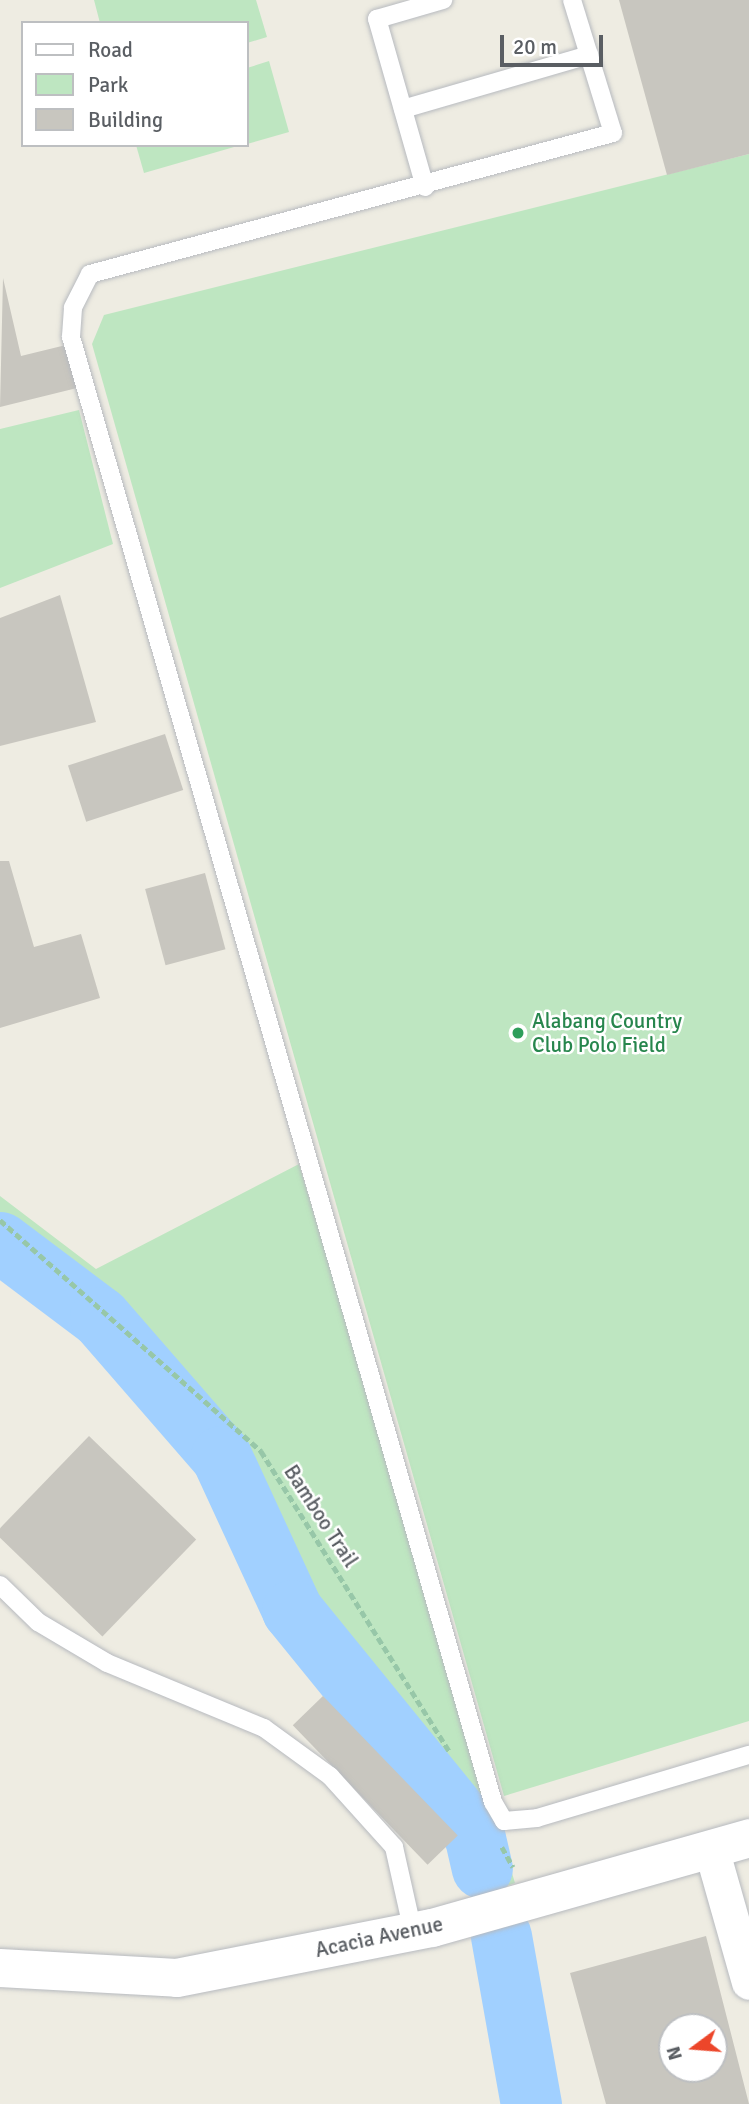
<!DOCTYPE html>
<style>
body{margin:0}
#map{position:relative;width:749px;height:2104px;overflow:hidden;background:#eeece2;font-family:Signika,sans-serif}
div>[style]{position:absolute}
.green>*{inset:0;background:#bee6c1}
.river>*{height:61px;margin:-30.5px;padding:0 30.5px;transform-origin:30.5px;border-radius:30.5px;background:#a1d0ff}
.building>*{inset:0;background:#c8c6bf;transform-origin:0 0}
.path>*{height:4.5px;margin-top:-2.25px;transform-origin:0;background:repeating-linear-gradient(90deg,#97c7a8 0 7px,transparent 0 10.5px)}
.roads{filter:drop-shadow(0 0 2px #b7babf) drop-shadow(0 0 2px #b7babf)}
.lane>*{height:18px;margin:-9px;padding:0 9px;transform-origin:9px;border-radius:9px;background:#fff}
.street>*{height:35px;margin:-17.5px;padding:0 17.5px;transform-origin:17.5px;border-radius:17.5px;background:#fff}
.secondary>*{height:38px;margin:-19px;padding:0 19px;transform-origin:19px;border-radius:19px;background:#fff}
.dots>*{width:19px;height:19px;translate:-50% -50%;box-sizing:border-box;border:4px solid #fff;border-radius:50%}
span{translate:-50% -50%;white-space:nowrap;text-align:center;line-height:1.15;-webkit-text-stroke:5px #fff;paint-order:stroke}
.leisure-label{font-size:21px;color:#27864d}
.left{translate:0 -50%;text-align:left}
.street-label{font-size:21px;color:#5a5e63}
.legend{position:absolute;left:21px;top:21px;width:228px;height:126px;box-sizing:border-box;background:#fff;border:2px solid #bdbfc1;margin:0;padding:9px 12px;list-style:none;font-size:21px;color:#5a5e63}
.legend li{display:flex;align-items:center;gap:14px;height:35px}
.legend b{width:35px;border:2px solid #bdbfc1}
.north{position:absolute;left:658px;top:2013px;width:70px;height:70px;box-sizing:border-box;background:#fff;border:2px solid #bdbfc1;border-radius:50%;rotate:254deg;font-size:19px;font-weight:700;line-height:28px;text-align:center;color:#5a5e63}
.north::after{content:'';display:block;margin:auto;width:24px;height:32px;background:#ec462a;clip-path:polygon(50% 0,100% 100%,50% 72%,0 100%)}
.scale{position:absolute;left:500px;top:35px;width:103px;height:32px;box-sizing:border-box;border:4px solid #5a5e63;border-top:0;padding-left:9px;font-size:21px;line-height:24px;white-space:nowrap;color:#5a5e63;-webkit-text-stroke:5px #fff;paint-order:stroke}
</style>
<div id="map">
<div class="green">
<i style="clip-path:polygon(256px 0,267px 37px,247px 43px,247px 23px,100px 23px,94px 0)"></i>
<i style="clip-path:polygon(269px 61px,289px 132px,247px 144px,247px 68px)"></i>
<i style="clip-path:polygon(136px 145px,241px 145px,144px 173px)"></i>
<i style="clip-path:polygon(749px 154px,749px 1721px,504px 1796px,92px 344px,104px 315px)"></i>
<i style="clip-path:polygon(79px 410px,113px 544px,0 588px,0 429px)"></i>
<i style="clip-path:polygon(299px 1164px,515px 1883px,477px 1896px,460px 1832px,462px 1811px,297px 1603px,221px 1441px,81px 1282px,0 1223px,0 1196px,96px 1269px)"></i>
</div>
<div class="river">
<i style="left:0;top:1242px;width:125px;rotate:36.9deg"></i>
<i style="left:100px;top:1317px;width:184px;rotate:49deg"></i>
<i style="left:221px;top:1456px;width:170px;rotate:65.2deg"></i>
<i style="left:292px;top:1610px;width:289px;rotate:50.9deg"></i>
<i style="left:474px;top:1834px;width:35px;rotate:77deg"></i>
<i style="left:501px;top:1936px;width:171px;rotate:79.9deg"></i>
</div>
<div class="building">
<i style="clip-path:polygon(619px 0,749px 0,749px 154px,667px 175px)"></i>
<i style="clip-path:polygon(3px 278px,21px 356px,66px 345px,77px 388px,0 407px)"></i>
<i style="clip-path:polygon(60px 595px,96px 722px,0 746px,0 618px)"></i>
<i style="left:165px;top:734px;width:59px;height:102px;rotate:72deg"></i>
<i style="clip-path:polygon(0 861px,9px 861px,34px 947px,81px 934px,100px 998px,0 1028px)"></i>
<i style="left:205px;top:873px;width:79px;height:62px;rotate:75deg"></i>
<i style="left:89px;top:1436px;width:149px;height:135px;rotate:44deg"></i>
<i style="left:323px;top:1696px;width:194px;height:42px;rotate:46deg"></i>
<i style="clip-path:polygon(evenodd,706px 1936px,749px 2104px,606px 2104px,570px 1973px,706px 1936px,672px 2027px,714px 2027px,714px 2069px,672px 2069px,672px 2027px)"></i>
</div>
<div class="path">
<i style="left:0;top:1220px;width:349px;rotate:41.5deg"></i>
<i style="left:261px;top:1451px;width:354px;rotate:57.9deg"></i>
<i style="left:502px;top:1847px;width:23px;rotate:61deg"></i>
</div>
<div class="roads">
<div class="lane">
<i style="left:572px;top:0;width:139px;rotate:72.9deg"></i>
<i style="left:613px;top:133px;width:542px;rotate:164.91deg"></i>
<i style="left:90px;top:274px;width:38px;rotate:117deg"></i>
<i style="left:73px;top:308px;width:29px;rotate:94deg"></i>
<i style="left:71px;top:337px;width:1525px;rotate:73.93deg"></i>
<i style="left:493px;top:1802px;width:22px;rotate:60deg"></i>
<i style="left:504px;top:1821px;width:33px;rotate:-5deg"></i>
<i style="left:537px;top:1818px;width:221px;rotate:-16.6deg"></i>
<i style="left:403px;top:109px;width:194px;rotate:-16.2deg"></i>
<i style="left:425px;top:187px;width:175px;rotate:-105.9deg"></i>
<i style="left:377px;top:19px;width:69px;rotate:-16.1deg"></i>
<i style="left:0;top:1585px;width:53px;rotate:44.2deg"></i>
<i style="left:38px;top:1622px;width:80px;rotate:30.7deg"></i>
<i style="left:107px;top:1663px;width:170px;rotate:22.5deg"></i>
<i style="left:264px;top:1728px;width:82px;rotate:36deg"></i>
<i style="left:330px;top:1776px;width:96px;rotate:48deg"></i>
<i style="left:394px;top:1847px;width:87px;rotate:77.4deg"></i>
</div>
<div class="street">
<i style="left:711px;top:1848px;width:139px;rotate:74.2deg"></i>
</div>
<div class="secondary">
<i style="left:0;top:1968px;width:177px;rotate:3.2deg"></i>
<i style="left:177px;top:1978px;width:260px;rotate:-11.1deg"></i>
<i style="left:432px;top:1928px;width:330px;rotate:-15.8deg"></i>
</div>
</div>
<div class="dots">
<i style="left:518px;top:1033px;background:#2e9e5b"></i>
</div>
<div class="leisure-label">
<span class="left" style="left:532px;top:1033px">Alabang Country<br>Club Polo Field</span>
</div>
<div class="street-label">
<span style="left:321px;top:1516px;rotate:57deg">Bamboo Trail</span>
<span style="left:379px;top:1937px;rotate:-12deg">Acacia Avenue</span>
</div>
<ul class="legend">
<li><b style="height:9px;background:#fff"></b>Road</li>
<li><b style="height:19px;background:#bee6c1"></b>Park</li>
<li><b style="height:19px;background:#c8c6bf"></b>Building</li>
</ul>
<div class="north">N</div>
<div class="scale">20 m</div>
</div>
